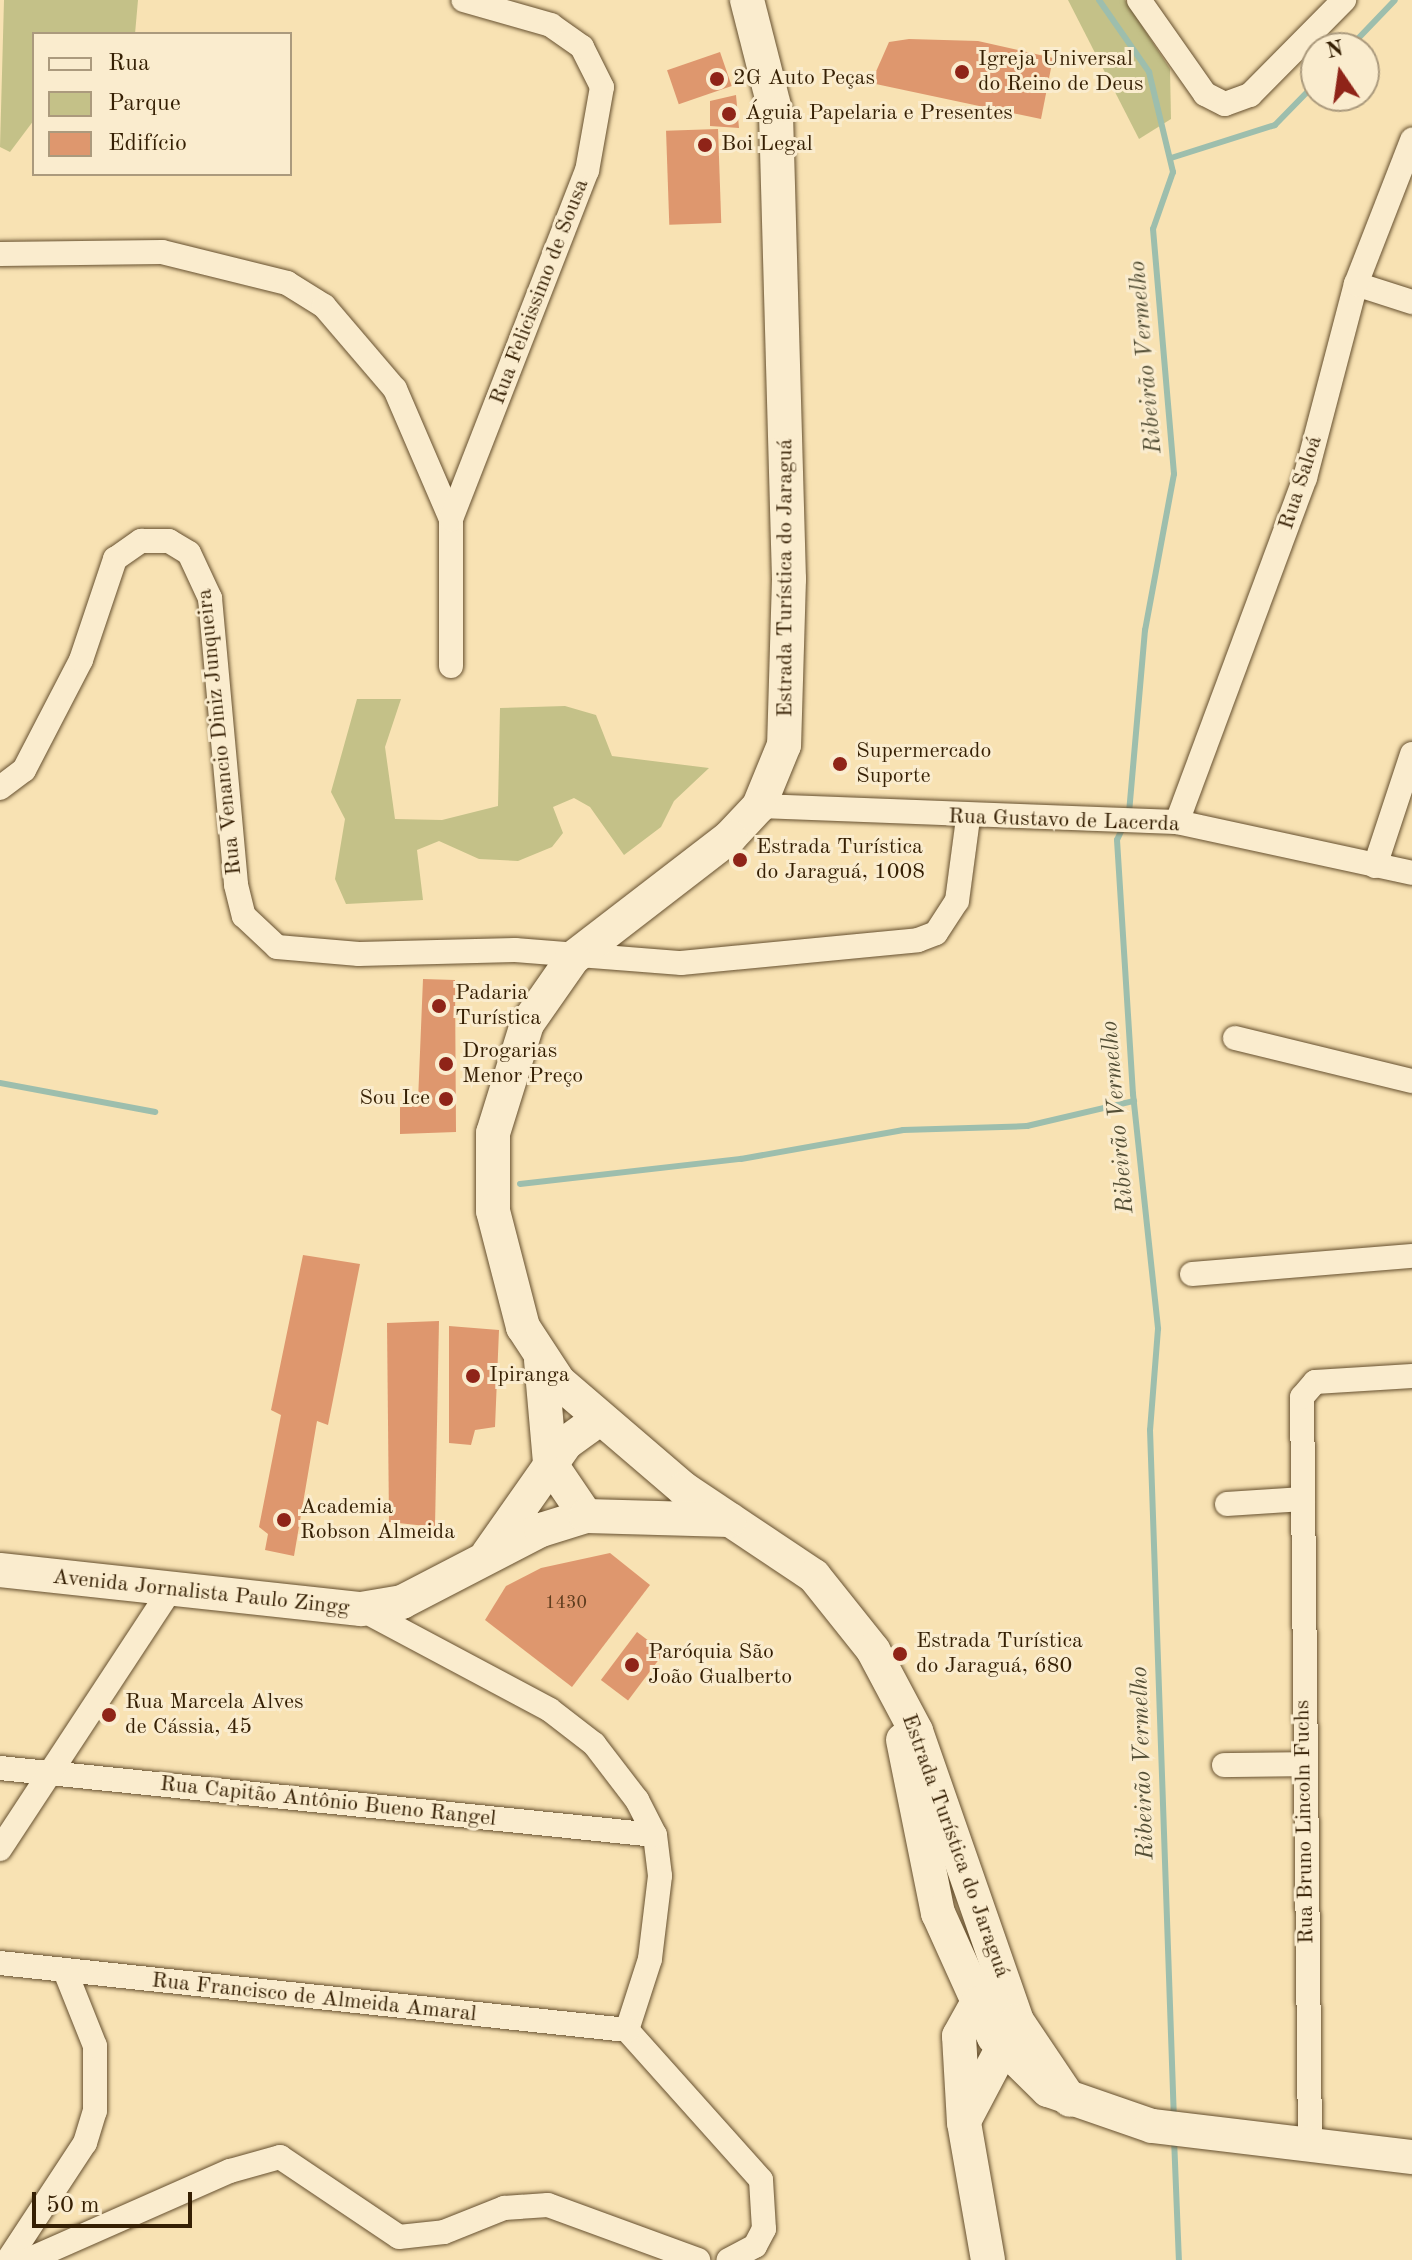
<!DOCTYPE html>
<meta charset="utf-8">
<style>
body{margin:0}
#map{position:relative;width:1412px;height:2260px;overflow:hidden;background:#f8e2b3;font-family:"Old Standard TT",serif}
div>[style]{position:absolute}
.green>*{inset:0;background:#c4c188}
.stream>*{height:6px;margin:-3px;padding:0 3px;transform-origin:3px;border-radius:3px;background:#9dbead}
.building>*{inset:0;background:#de976e;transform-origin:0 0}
.roads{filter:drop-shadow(0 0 2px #66502f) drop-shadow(0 0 2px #66502f)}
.street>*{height:24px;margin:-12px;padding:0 12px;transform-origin:12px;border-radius:12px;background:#faecce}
.secondary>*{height:34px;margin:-17px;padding:0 17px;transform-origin:17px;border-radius:17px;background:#faecce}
.dots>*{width:22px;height:22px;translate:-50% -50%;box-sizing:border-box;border:4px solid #faecce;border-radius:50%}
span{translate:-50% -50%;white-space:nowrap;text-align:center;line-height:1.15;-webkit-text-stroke:6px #faecce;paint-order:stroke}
.number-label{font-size:18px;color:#5f3d1e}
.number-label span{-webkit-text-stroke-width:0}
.poi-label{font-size:22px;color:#351f03}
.left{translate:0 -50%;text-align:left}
.right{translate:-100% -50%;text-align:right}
.street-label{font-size:22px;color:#351f03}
.water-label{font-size:24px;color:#544f36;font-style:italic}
.legend{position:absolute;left:32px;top:32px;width:260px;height:144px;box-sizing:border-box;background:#faecce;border:2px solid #ab9a7d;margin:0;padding:10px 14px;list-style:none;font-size:24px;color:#351f03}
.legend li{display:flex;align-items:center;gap:16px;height:40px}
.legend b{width:40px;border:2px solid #ab9a7d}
.north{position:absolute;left:1300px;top:32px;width:80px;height:80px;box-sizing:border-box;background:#faecce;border:2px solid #ab9a7d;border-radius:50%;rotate:347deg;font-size:22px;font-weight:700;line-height:32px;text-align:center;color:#351f03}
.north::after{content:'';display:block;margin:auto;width:28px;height:36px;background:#8f2418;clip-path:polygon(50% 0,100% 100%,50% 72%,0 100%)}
.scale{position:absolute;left:32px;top:2192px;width:160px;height:36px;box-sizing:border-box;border:4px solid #351f03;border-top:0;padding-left:10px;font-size:24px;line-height:28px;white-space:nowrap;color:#351f03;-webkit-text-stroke:6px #faecce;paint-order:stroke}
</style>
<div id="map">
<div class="green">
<i style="clip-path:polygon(4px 0,138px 0,135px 34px,34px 34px,34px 120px,10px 152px,0 147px)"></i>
<i style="clip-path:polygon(1068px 0,1125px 0,1170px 69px,1171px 119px,1139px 139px)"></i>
<i style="clip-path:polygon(357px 699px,401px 699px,385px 747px,395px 819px,442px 820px,498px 806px,500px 708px,565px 706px,596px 715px,612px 756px,709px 768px,674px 801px,661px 827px,624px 855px,590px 807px,574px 798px,553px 807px,563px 833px,552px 847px,518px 861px,479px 859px,439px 841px,417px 850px,423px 900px,346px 904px,335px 879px,345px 819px,331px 792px)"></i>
</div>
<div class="stream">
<i style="left:1099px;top:0;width:88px;rotate:55.2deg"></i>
<i style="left:1149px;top:72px;width:103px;rotate:76.5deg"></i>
<i style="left:1173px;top:172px;width:60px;rotate:109.3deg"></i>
<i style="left:1153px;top:229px;width:246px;rotate:85.1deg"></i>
<i style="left:1174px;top:474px;width:159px;rotate:100.5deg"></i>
<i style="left:1145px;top:630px;width:184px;rotate:95deg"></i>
<i style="left:1349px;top:48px;width:66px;rotate:-46.2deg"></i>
<i style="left:1171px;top:158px;width:109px;rotate:-17.6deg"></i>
<i style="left:1275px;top:125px;width:59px;rotate:-45.7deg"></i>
<i style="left:1123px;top:827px;width:14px;rotate:115deg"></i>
<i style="left:1117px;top:840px;width:255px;rotate:86.4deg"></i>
<i style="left:1133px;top:1094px;width:236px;rotate:83.9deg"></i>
<i style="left:1158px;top:1329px;width:101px;rotate:94.5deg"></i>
<i style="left:1150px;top:1430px;width:689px;rotate:88.01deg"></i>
<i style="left:0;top:1083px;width:158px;rotate:10.6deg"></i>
<i style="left:520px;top:1184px;width:222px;rotate:-6.5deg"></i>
<i style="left:741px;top:1159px;width:165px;rotate:-10.1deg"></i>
<i style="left:903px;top:1130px;width:124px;rotate:-1.8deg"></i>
<i style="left:1027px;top:1126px;width:110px;rotate:-13.2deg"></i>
<i style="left:1174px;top:2138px;width:122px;rotate:87.7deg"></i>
</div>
<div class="building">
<i style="clip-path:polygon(909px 39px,978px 41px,1053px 58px,1041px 119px,871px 83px,889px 42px)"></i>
<i style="left:720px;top:52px;width:36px;height:56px;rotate:71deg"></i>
<i style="clip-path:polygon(736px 95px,739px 128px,710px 126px,710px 101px)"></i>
<i style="left:718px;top:129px;width:94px;height:52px;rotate:88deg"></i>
<i style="clip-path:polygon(423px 979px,455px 980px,456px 1132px,400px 1134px,400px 1100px,418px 1101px)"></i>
<i style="clip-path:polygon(303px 1255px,360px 1264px,328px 1425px,317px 1421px,294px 1556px,265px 1550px,268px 1534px,259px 1527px,281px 1415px,271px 1410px)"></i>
<i style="clip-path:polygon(439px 1321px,435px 1527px,389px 1522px,387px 1323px)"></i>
<i style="clip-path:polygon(449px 1326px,499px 1330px,495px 1427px,475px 1430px,471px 1445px,449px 1443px)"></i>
<i style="clip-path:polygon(610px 1553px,650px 1585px,572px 1687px,485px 1620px,506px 1586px,541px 1568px)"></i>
<i style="left:637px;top:1632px;width:34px;height:60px;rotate:37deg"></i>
</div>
<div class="roads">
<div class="street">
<i style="left:1139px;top:0;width:115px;rotate:54.9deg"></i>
<i style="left:1205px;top:94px;width:22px;rotate:27deg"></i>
<i style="left:1225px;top:104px;width:27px;rotate:-20deg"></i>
<i style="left:1250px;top:95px;width:134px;rotate:-45.3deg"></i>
<i style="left:0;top:254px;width:162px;rotate:-0.7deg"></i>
<i style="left:162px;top:252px;width:129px;rotate:13.9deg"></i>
<i style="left:287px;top:283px;width:44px;rotate:31.9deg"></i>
<i style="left:324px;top:306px;width:109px;rotate:49.5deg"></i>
<i style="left:395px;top:389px;width:142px;rotate:66.7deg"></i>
<i style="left:1356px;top:284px;width:59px;rotate:17.8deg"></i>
<i style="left:451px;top:666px;width:147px;rotate:-90deg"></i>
<i style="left:451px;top:519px;width:374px;rotate:-68.7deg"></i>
<i style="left:587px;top:171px;width:85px;rotate:-79.9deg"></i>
<i style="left:602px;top:87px;width:45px;rotate:-116.6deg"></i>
<i style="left:582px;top:47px;width:38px;rotate:-145deg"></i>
<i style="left:551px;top:25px;width:91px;rotate:-164.1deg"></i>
<i style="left:0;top:788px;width:30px;rotate:-37deg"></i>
<i style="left:24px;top:770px;width:124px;rotate:-62.6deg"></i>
<i style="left:81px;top:660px;width:107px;rotate:-71.4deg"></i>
<i style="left:115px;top:559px;width:32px;rotate:-35deg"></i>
<i style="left:141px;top:541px;width:28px"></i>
<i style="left:169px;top:541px;width:23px;rotate:31deg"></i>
<i style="left:189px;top:553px;width:50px;rotate:65deg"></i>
<i style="left:210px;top:598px;width:288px;rotate:84.8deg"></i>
<i style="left:236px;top:885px;width:32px;rotate:76deg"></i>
<i style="left:244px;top:916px;width:45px;rotate:43.2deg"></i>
<i style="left:277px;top:947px;width:82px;rotate:4.9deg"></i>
<i style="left:359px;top:954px;width:156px;rotate:-1.5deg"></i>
<i style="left:515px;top:950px;width:167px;rotate:4.5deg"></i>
<i style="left:681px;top:963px;width:238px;rotate:-5.5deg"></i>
<i style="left:918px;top:940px;width:19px;rotate:-21deg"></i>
<i style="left:936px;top:933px;width:38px;rotate:-57deg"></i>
<i style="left:957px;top:901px;width:83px;rotate:-82.4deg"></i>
<i style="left:759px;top:806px;width:418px;rotate:2.2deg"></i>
<i style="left:1177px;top:822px;width:240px;rotate:12.2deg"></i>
<i style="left:1177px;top:822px;width:367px;rotate:-69.6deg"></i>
<i style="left:1305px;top:478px;width:201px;rotate:-75.3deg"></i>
<i style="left:1356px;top:284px;width:155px;rotate:-68.7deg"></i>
<i style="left:1375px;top:866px;width:118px;rotate:-71.7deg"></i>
<i style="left:1235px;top:1038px;width:182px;rotate:13.7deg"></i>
<i style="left:1192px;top:1274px;width:221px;rotate:-4.7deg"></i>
<i style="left:1227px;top:1504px;width:76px;rotate:-3.8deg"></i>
<i style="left:361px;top:1609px;width:214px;rotate:28.1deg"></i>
<i style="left:550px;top:1710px;width:56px;rotate:37.7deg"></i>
<i style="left:594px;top:1744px;width:71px;rotate:52.5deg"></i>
<i style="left:637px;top:1800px;width:39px;rotate:63deg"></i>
<i style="left:655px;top:1835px;width:41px;rotate:83deg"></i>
<i style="left:660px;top:1876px;width:84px;rotate:96.9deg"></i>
<i style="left:650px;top:1959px;width:75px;rotate:107.9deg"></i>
<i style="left:627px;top:2030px;width:201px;rotate:48.2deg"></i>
<i style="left:761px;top:2180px;width:49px;rotate:86.5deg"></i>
<i style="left:764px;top:2229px;width:19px;rotate:118deg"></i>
<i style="left:755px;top:2246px;width:30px;rotate:152deg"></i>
<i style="left:1224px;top:1765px;width:80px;rotate:-0.7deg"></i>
<i style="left:0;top:1768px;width:658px;rotate:5.84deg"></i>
<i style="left:0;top:1849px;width:308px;rotate:-56.7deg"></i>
<i style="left:0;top:1963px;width:631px;rotate:6.1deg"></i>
<i style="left:1310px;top:2145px;width:748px;rotate:-90.61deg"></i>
<i style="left:1302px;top:1397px;width:20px;rotate:-49deg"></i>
<i style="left:1315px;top:1382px;width:97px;rotate:-3.5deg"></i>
<i style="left:8px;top:2260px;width:140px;rotate:-56.7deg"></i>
<i style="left:85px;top:2143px;width:34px;rotate:-73deg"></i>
<i style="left:95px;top:2111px;width:65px;rotate:-90deg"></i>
<i style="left:95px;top:2046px;width:81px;rotate:-111.8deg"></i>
<i style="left:28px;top:2260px;width:221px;rotate:-23.8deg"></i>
<i style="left:230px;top:2171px;width:52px;rotate:-15.6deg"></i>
<i style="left:280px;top:2157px;width:143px;rotate:33.9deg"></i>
<i style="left:399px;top:2237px;width:45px;rotate:-6.3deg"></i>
<i style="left:444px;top:2232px;width:65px;rotate:-21.8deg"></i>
<i style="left:504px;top:2208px;width:44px;rotate:-3.9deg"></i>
<i style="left:548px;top:2205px;width:160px;rotate:20.1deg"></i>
</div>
<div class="secondary">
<i style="left:747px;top:0;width:118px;rotate:75.7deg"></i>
<i style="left:776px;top:114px;width:465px;rotate:88.4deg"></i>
<i style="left:789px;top:579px;width:166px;rotate:91.7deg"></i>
<i style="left:784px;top:745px;width:66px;rotate:112.3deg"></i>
<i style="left:759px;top:806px;width:42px;rotate:133.1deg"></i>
<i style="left:730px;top:837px;width:198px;rotate:142.4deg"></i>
<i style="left:573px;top:958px;width:80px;rotate:124.9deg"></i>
<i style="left:527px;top:1024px;width:114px;rotate:107.3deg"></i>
<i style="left:493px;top:1133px;width:78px;rotate:90deg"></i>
<i style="left:493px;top:1211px;width:120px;rotate:75.5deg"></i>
<i style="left:523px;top:1327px;width:66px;rotate:56.8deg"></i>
<i style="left:559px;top:1382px;width:165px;rotate:40.6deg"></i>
<i style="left:684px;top:1489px;width:156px;rotate:33.8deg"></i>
<i style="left:814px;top:1576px;width:95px;rotate:51.4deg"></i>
<i style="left:873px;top:1650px;width:92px;rotate:62deg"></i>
<i style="left:916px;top:1731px;width:307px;rotate:70.8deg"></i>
<i style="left:1017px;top:2021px;width:95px;rotate:56.1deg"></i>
<i style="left:541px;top:1360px;width:103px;rotate:85deg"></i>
<i style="left:550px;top:1463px;width:64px;rotate:55.8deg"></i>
<i style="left:488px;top:1554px;width:136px;rotate:-54.9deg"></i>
<i style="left:566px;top:1443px;width:41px;rotate:-36deg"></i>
<i style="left:0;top:1570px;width:363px;rotate:6.2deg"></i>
<i style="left:361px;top:1609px;width:42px;rotate:-9.7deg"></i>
<i style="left:402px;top:1602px;width:157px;rotate:-27.4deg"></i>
<i style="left:541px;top:1530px;width:47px;rotate:-17.3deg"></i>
<i style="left:586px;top:1516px;width:144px;rotate:1.6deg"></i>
<i style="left:903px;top:1740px;width:177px;rotate:78.6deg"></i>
<i style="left:938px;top:1913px;width:136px;rotate:65.7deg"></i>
<i style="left:994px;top:2037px;width:76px;rotate:44.5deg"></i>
<i style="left:1048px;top:2090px;width:110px;rotate:19.1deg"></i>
<i style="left:1152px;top:2126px;width:262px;rotate:6.8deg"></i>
<i style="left:965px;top:2119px;width:103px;rotate:-62.2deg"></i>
<i style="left:988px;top:2260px;width:139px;rotate:-99.9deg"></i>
<i style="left:964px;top:2123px;width:87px;rotate:-93.3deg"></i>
<i style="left:959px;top:2036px;width:37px;rotate:-61deg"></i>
<i style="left:977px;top:2004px;width:15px;rotate:-23deg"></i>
</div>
</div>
<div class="dots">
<i style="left:962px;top:72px;background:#8f2418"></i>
<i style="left:717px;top:79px;background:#8f2418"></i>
<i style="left:729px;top:114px;background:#8f2418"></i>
<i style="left:705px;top:145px;background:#8f2418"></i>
<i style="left:840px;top:764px;background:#8f2418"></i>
<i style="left:740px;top:860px;background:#8f2418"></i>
<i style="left:439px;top:1006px;background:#8f2418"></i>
<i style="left:446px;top:1064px;background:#8f2418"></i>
<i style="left:446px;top:1099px;background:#8f2418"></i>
<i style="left:473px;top:1376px;background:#8f2418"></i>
<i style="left:284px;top:1520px;background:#8f2418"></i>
<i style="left:900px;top:1654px;background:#8f2418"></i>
<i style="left:632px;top:1665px;background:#8f2418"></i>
<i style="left:109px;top:1715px;background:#8f2418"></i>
</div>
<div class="number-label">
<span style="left:566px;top:1603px">1430</span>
</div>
<div class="poi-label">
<span class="left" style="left:978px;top:72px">Igreja Universal<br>do Reino de Deus</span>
<span class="left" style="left:733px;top:79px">2G Auto Peças</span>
<span class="left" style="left:745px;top:114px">Águia Papelaria e Presentes</span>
<span class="left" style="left:721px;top:145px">Boi Legal</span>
<span class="left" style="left:856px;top:764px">Supermercado<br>Suporte</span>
<span class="left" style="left:756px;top:860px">Estrada Turística<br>do Jaraguá, 1008</span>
<span class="left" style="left:455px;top:1006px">Padaria<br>Turística</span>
<span class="left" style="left:462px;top:1064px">Drogarias<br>Menor Preço</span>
<span class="right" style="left:430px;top:1099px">Sou Ice</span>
<span class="left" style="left:489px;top:1376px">Ipiranga</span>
<span class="left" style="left:300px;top:1520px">Academia<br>Robson Almeida</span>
<span class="left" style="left:916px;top:1654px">Estrada Turística<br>do Jaraguá, 680</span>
<span class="left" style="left:648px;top:1665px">Paróquia São<br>João Gualberto</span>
<span class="left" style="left:125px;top:1715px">Rua Marcela Alves<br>de Cássia, 45</span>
</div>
<div class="street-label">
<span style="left:540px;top:292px;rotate:-69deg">Rua Felicissimo de Sousa</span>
<span style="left:1301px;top:483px;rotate:-72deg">Rua Saloá</span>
<span style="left:786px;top:578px;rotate:-90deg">Estrada Turística do Jaraguá</span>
<span style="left:220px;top:732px;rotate:-96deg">Rua Venancio Diniz Junqueira</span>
<span style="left:1064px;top:821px;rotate:2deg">Rua Gustavo de Lacerda</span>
<span style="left:201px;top:1593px;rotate:6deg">Avenida Jornalista Paulo Zingg</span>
<span style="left:328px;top:1802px;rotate:6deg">Rua Capitão Antônio Bueno Rangel</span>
<span style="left:1305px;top:1822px;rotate:-91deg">Rua Bruno Lincoln Fuchs</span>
<span style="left:955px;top:1846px;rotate:70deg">Estrada Turística do Jaraguá</span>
<span style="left:314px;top:1998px;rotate:6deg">Rua Francisco de Almeida Amaral</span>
</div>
<div class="water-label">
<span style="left:1147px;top:357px;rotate:-95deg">Ribeirão Vermelho</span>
<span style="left:1119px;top:1117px;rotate:-95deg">Ribeirão Vermelho</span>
<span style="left:1144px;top:1763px;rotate:-92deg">Ribeirão Vermelho</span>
</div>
<ul class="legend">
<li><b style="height:10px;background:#faecce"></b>Rua</li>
<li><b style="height:22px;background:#c4c188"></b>Parque</li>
<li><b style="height:22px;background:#de976e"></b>Edifício</li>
</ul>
<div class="north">N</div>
<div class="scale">50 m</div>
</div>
